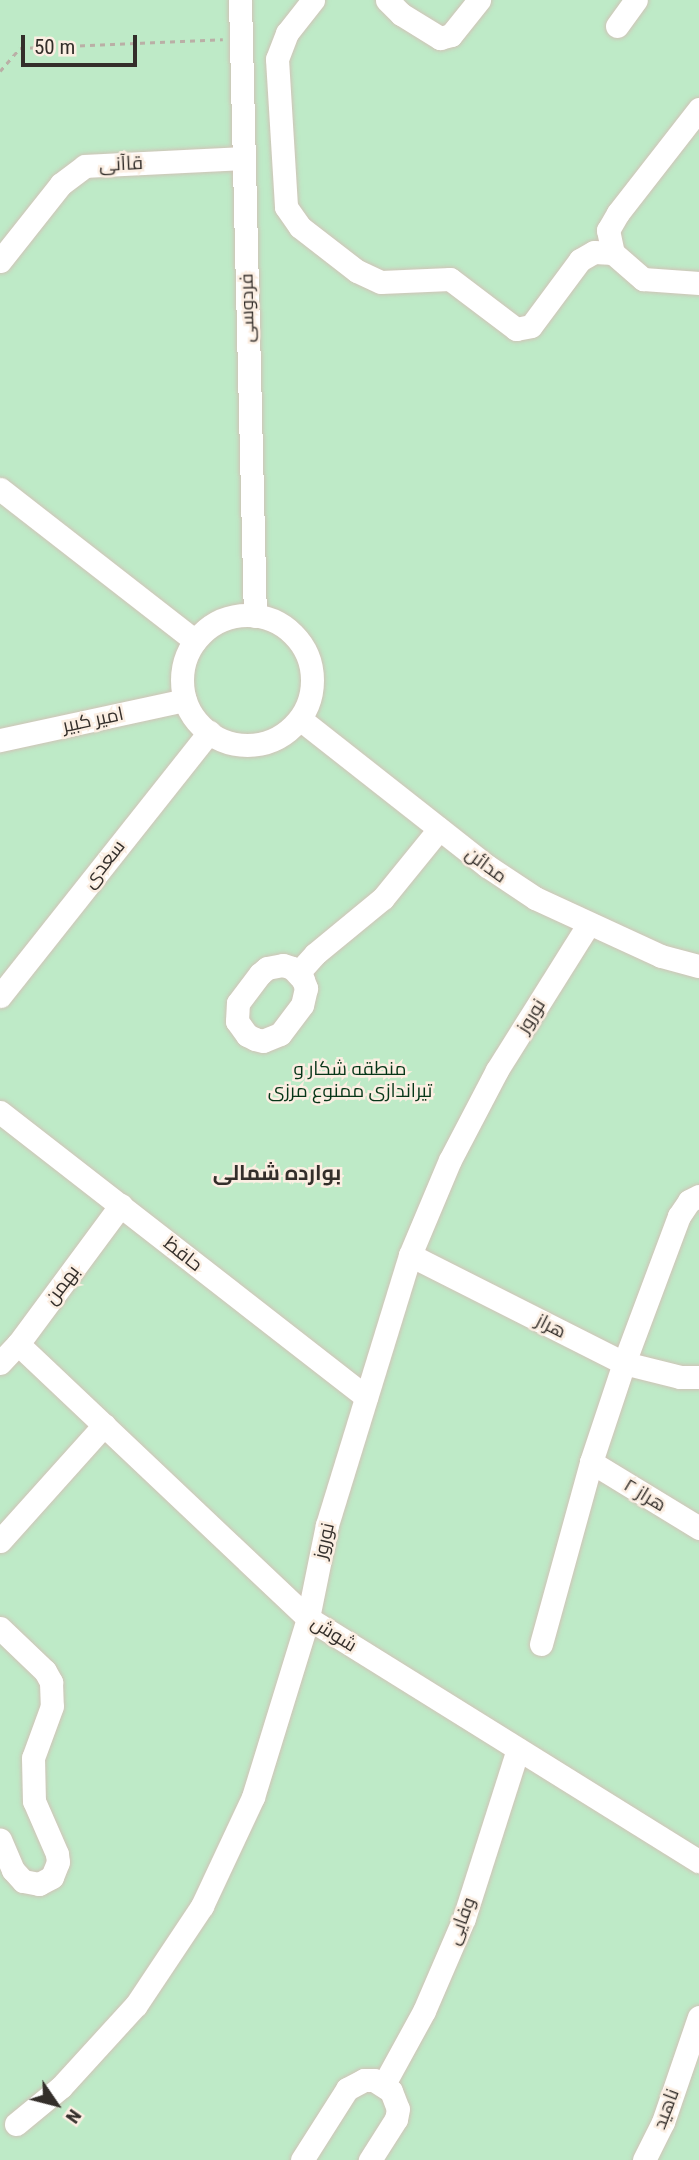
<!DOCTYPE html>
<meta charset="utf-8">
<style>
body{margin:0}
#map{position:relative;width:699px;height:2160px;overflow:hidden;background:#fbeee2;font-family:"Roboto Condensed",Cairo,sans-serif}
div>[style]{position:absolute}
.green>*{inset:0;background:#beeac7;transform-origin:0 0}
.path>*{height:2.5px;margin-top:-1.25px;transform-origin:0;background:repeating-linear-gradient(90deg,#baafa6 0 5px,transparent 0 10px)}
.roads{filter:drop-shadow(0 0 2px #d0c3b7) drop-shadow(0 0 2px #d0c3b7)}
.minor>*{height:23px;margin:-11.5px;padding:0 11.5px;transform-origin:11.5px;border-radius:11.5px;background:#fff}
.minor>.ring{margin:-11.5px;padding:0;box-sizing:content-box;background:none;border:23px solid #fff;border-radius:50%}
span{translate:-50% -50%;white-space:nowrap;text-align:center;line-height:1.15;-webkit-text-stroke:5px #fbeee2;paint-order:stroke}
.street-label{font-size:19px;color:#332e2a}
.park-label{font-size:19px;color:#063618}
.neighbourhood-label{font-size:21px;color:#332e2a;font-weight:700}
.north{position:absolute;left:21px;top:2069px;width:70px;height:70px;-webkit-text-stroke:5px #fbeee2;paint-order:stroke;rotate:125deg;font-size:19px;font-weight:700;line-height:28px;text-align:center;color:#332e2a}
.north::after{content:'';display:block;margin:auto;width:24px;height:32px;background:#332e2a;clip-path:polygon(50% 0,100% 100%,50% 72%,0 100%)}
.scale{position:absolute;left:21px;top:35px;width:116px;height:32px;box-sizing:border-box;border:4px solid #332e2a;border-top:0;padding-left:9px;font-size:21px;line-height:24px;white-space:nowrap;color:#332e2a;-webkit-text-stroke:5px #fbeee2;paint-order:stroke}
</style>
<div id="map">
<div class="green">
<i style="left:0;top:0;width:699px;height:2160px"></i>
</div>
<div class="path">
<i style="left:0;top:71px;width:30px;rotate:-49deg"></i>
<i style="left:20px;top:48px;width:203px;rotate:-2.5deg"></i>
</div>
<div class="roads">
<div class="minor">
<i style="left:240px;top:0;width:616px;rotate:88.61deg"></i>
<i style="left:313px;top:0;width:42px;rotate:128.2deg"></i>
<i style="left:287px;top:33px;width:28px;rotate:111deg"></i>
<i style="left:277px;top:59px;width:148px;rotate:86.5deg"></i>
<i style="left:286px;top:207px;width:24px;rotate:55deg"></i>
<i style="left:300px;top:227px;width:72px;rotate:37.7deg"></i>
<i style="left:357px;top:271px;width:26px;rotate:25deg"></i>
<i style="left:381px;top:282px;width:69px;rotate:-2.5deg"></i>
<i style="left:450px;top:279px;width:83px;rotate:37.1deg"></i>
<i style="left:516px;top:329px;width:15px;rotate:-11deg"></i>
<i style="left:531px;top:326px;width:82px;rotate:-53.4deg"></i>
<i style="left:580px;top:260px;width:16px;rotate:-30deg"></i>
<i style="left:594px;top:252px;width:19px;rotate:3deg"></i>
<i style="left:387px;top:0;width:20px;rotate:45deg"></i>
<i style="left:401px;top:14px;width:46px;rotate:31.6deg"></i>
<i style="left:440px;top:38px;width:11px;rotate:-15deg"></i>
<i style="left:451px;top:35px;width:45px;rotate:-51.3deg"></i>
<i style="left:617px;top:26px;width:32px;rotate:-54deg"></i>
<i style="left:699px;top:109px;width:132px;rotate:127.9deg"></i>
<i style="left:618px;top:213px;width:20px;rotate:120deg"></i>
<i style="left:608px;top:230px;width:24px;rotate:78deg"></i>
<i style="left:613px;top:253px;width:40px;rotate:41deg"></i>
<i style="left:643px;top:279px;width:56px;rotate:4.1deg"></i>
<i style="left:0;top:261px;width:98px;rotate:-51.6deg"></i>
<i style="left:61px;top:184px;width:30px;rotate:-37deg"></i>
<i style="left:85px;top:166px;width:158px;rotate:-2.9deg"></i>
<i style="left:0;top:489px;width:247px;rotate:37.9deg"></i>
<i class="ring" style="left:182px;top:615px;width:107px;height:107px"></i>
<i style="left:300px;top:719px;width:238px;rotate:38.2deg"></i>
<i style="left:487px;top:866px;width:58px;rotate:33.7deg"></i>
<i style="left:535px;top:898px;width:139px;rotate:24.7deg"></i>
<i style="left:661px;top:956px;width:39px;rotate:15deg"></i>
<i style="left:0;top:740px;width:189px;rotate:-12.2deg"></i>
<i style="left:283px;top:965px;width:9px;rotate:18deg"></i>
<i style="left:292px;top:968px;width:16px;rotate:47deg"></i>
<i style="left:303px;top:980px;width:9px;rotate:69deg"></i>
<i style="left:306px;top:988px;width:17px;rotate:103deg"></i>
<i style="left:302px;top:1005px;width:36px;rotate:127deg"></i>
<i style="left:280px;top:1034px;width:18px;rotate:158deg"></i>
<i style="left:263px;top:1041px;width:8px;rotate:-166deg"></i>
<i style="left:255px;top:1039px;width:9px;rotate:-153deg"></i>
<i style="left:247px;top:1035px;width:17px;rotate:-126deg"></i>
<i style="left:237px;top:1021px;width:18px;rotate:-87deg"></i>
<i style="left:238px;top:1003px;width:36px;rotate:-53deg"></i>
<i style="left:260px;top:974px;width:9px;rotate:-41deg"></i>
<i style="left:267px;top:968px;width:16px;rotate:-11deg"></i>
<i style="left:298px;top:973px;width:25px;rotate:-48deg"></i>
<i style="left:315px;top:954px;width:88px;rotate:-39.5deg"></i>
<i style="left:383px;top:898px;width:89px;rotate:-50.9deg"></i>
<i style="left:0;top:996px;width:337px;rotate:-51.6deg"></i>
<i style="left:0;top:1112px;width:464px;rotate:37.9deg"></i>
<i style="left:410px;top:1255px;width:240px;rotate:26.8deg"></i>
<i style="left:624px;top:1363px;width:58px;rotate:14deg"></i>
<i style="left:680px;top:1377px;width:19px"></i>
<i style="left:18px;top:1344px;width:399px;rotate:43.4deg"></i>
<i style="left:308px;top:1618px;width:460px;rotate:31.9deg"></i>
<i style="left:0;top:1363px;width:26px;rotate:-47deg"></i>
<i style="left:18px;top:1344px;width:173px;rotate:-53.5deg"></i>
<i style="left:591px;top:1462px;width:127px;rotate:31.4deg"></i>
<i style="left:0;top:1541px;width:156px;rotate:-48.1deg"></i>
<i style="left:0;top:1628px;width:62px;rotate:43.7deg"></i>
<i style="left:45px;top:1671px;width:13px;rotate:61deg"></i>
<i style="left:51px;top:1682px;width:24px;rotate:88deg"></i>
<i style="left:52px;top:1706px;width:55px;rotate:110.1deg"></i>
<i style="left:33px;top:1758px;width:43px;rotate:88.7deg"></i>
<i style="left:34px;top:1801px;width:58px;rotate:66.5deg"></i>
<i style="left:57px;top:1854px;width:8px;rotate:83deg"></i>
<i style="left:58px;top:1862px;width:16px;rotate:112deg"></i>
<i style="left:52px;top:1877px;width:15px;rotate:152deg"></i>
<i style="left:39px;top:1884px;width:16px;rotate:-169deg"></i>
<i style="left:23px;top:1881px;width:15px;rotate:-132deg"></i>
<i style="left:13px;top:1870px;width:33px;rotate:-113deg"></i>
<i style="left:541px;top:1644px;width:189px;rotate:-74.6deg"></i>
<i style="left:591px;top:1462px;width:104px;rotate:-71.6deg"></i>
<i style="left:624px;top:1363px;width:157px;rotate:-69.5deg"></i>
<i style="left:679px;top:1216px;width:18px;rotate:-56deg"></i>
<i style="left:689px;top:1201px;width:11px;rotate:-27deg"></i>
<i style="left:384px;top:2084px;width:83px;rotate:-61.3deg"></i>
<i style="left:424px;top:2011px;width:101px;rotate:-66.7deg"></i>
<i style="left:464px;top:1918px;width:177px;rotate:-72.3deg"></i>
<i style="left:16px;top:2124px;width:58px;rotate:-39.4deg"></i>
<i style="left:61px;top:2087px;width:111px;rotate:-47.6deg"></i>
<i style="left:136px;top:2005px;width:119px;rotate:-56.3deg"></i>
<i style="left:202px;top:1906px;width:120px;rotate:-64.9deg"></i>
<i style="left:253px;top:1797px;width:187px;rotate:-72.9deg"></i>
<i style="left:308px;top:1618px;width:95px;rotate:-78.5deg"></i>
<i style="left:327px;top:1525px;width:282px;rotate:-72.9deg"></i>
<i style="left:410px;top:1255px;width:103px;rotate:-67.2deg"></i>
<i style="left:450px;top:1160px;width:102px;rotate:-62.4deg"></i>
<i style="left:497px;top:1070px;width:171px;rotate:-57.9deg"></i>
<i style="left:302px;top:2160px;width:84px;rotate:-57.6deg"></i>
<i style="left:347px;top:2089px;width:19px;rotate:-28deg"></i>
<i style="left:364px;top:2080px;width:10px"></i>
<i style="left:374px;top:2080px;width:20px;rotate:33deg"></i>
<i style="left:391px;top:2091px;width:19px;rotate:69deg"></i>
<i style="left:398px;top:2109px;width:10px;rotate:101deg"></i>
<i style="left:396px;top:2119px;width:49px;rotate:122.4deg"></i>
<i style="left:644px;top:2160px;width:42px;rotate:-63.4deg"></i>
<i style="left:663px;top:2122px;width:111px;rotate:-71.1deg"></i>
</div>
</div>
<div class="street-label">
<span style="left:121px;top:164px;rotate:-3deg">قاآنی</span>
<span style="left:247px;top:308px;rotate:-91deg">فردوسی</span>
<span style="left:93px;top:720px;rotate:-12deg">امیر کبیر</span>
<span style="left:104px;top:864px;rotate:-52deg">سعدی</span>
<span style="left:486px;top:865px;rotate:36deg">مدائن</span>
<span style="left:531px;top:1016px;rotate:-58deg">نوروز</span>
<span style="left:183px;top:1254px;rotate:38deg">حافظ</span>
<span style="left:62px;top:1285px;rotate:-53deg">بهمن</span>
<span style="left:551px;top:1326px;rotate:27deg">هراز</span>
<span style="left:645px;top:1495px;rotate:31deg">هراز ۲</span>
<span style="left:324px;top:1541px;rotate:-77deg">نوروز</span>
<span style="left:334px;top:1634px;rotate:32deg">شوش</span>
<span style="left:461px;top:1921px;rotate:-70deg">وفایی</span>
<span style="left:666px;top:2109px;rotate:-69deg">ناهید</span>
</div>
<div class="park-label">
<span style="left:350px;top:1080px">منطقه شکار و<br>تیراندازی ممنوع مرزی</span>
</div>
<div class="neighbourhood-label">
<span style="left:277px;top:1173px">بوارده شمالی</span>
</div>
<div class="north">N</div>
<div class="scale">50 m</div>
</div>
